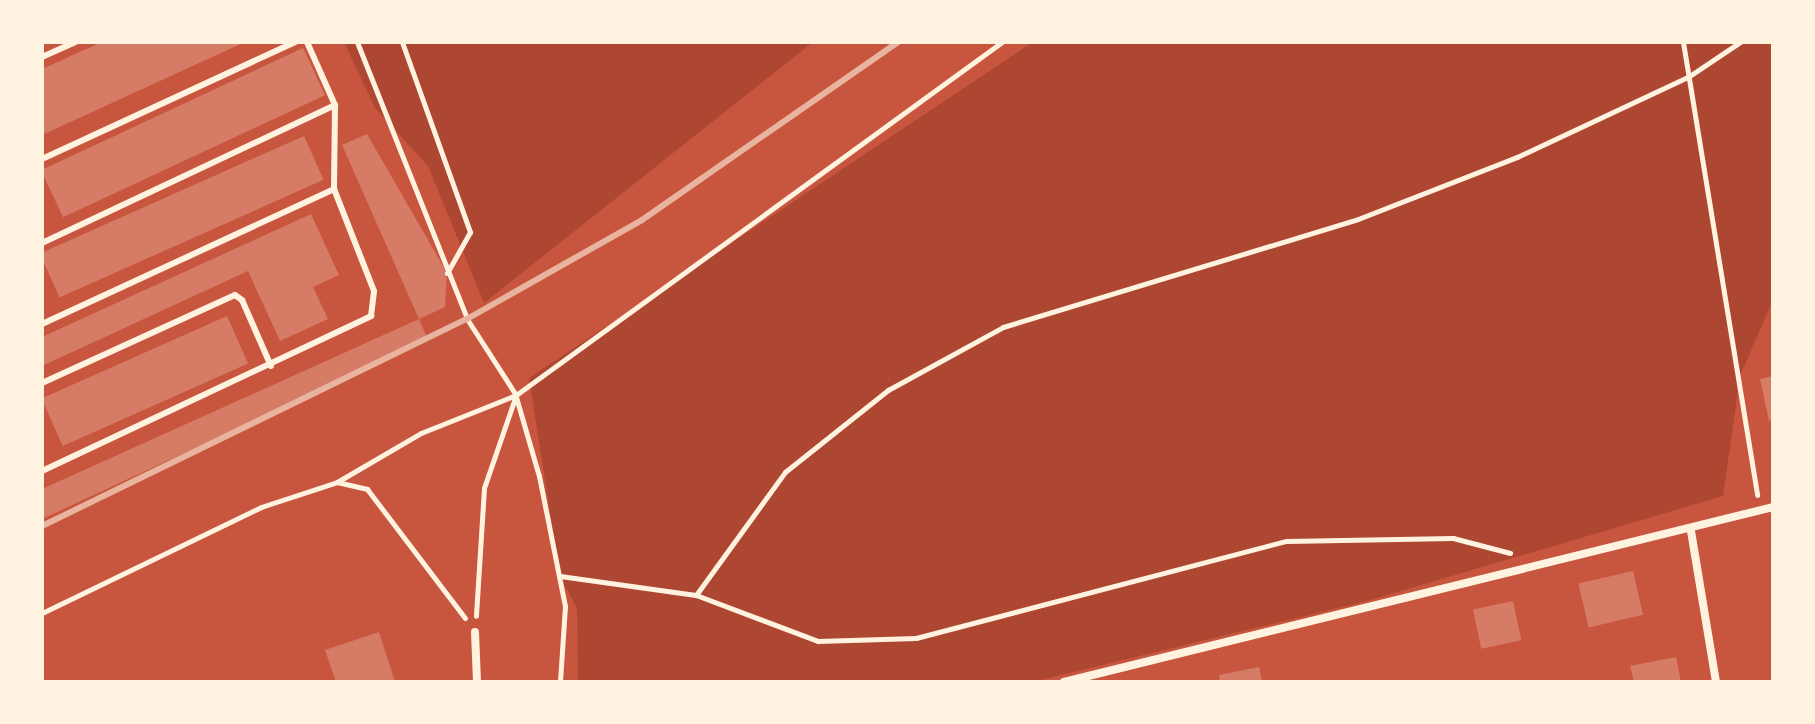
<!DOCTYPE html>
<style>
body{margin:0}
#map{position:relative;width:1815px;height:724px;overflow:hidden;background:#c8553d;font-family:"Playfair Display",serif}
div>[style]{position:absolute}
.green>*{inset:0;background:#ae4732}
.building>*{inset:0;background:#d67c66;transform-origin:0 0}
.path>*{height:5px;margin:-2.5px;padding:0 2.5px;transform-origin:2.5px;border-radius:2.5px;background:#fff3e0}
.service>*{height:6px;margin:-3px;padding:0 3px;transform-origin:3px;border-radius:3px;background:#fff3e0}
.minor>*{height:8px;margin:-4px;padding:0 4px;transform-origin:4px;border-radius:4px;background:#fff3e0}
.rail>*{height:6px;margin:-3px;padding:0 3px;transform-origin:3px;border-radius:3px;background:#e9b49f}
span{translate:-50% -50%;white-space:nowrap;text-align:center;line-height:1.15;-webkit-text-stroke:6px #fff3e0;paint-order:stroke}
.frame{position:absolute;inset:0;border:44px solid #fff3e0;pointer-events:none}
</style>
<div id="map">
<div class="green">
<i style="clip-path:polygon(344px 42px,813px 42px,484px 303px,428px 166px,375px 108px)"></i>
<i style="clip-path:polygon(1033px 42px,1773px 42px,1773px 300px,1740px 376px,1723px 496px,1367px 601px,1032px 682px,578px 682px,577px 608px,560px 576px,529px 378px)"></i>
</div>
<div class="building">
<i style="clip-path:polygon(102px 42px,245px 42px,42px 135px,42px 69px)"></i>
<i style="left:303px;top:48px;width:52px;height:289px;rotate:65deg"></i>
<i style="clip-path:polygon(367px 134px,447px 273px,445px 307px,419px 319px,342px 145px)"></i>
<i style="left:304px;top:136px;width:48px;height:289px;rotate:66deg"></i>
<i style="clip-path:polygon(311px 214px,339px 275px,313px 287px,328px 319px,280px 341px,248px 271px,42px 366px,42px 337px)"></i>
<i style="left:227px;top:316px;width:52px;height:203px;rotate:66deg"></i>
<i style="clip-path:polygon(419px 319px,428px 340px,42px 519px,42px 489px)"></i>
<i style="clip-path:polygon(1773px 376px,1773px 420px,1769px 421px,1760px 379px)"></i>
<i style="left:1633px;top:571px;width:45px;height:56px;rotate:77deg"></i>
<i style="left:1513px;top:601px;width:40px;height:41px;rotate:78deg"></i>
<i style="clip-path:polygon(379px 632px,395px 682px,336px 682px,325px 650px)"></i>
<i style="clip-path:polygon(1676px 657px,1681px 682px,1634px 682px,1630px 666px)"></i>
<i style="clip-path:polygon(1259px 667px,1262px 682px,1220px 682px,1219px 675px)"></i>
</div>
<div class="path">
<i style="left:357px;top:42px;width:298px;rotate:68.3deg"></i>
<i style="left:467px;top:319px;width:90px;rotate:57.2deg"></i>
<i style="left:516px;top:395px;width:98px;rotate:109deg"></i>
<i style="left:484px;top:488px;width:128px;rotate:93.6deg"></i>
<i style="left:402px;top:42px;width:202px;rotate:70.3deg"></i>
<i style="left:470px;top:232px;width:47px;rotate:119.3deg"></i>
<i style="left:1683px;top:42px;width:459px;rotate:80.7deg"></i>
<i style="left:516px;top:397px;width:82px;rotate:73.8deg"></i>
<i style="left:539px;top:476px;width:133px;rotate:78.7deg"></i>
<i style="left:565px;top:606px;width:76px;rotate:93.8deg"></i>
<i style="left:337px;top:482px;width:97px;rotate:-30.3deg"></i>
<i style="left:421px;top:433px;width:102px;rotate:-21.8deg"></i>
<i style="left:516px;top:395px;width:601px;rotate:-35.99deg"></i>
<i style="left:560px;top:576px;width:137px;rotate:8deg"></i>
<i style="left:696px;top:595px;width:130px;rotate:20.7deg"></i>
<i style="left:818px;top:641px;width:98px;rotate:-1.8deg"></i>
<i style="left:916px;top:638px;width:383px;rotate:-14.7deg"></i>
<i style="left:1287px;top:541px;width:166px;rotate:-1deg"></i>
<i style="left:1453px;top:538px;width:59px;rotate:14.7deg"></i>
<i style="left:696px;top:595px;width:152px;rotate:-54.1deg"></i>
<i style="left:785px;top:472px;width:132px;rotate:-38.5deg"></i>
<i style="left:888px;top:390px;width:131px;rotate:-28.7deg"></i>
<i style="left:1003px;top:327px;width:371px;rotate:-16.9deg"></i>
<i style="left:1358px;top:219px;width:171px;rotate:-21.3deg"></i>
<i style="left:1517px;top:157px;width:189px;rotate:-25.1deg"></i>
<i style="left:1688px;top:77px;width:63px;rotate:-33.9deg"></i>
<i style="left:42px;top:613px;width:243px;rotate:-25.8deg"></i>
<i style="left:261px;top:507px;width:80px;rotate:-18.2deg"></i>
<i style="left:337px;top:482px;width:31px;rotate:13deg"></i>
<i style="left:367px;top:489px;width:162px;rotate:52.8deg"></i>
</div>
<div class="service">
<i style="left:42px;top:57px;width:36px;rotate:-24deg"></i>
<i style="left:42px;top:159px;width:279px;rotate:-24.8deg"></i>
<i style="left:42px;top:243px;width:324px;rotate:-25.2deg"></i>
<i style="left:42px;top:324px;width:322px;rotate:-24.8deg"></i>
<i style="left:42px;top:383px;width:212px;rotate:-24.5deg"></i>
<i style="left:235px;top:295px;width:9px;rotate:36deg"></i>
<i style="left:242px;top:300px;width:72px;rotate:66.3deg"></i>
<i style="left:42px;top:471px;width:364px;rotate:-25.2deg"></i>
<i style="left:371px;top:316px;width:25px;rotate:-83deg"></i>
<i style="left:374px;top:291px;width:110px;rotate:-111.4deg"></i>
<i style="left:334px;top:189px;width:84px;rotate:-89.3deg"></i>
<i style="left:335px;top:105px;width:69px;rotate:-114deg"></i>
</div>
<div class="minor">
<i style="left:1691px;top:531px;width:153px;rotate:80.6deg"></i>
<i style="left:475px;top:632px;width:50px;rotate:87.7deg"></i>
<i style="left:1064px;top:682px;width:730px;rotate:-13.86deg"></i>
</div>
<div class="rail">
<i style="left:42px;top:526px;width:473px;rotate:-26deg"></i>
<i style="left:467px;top:319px;width:201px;rotate:-29.5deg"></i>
<i style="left:642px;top:220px;width:312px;rotate:-34.8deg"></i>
</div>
<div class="frame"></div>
</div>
